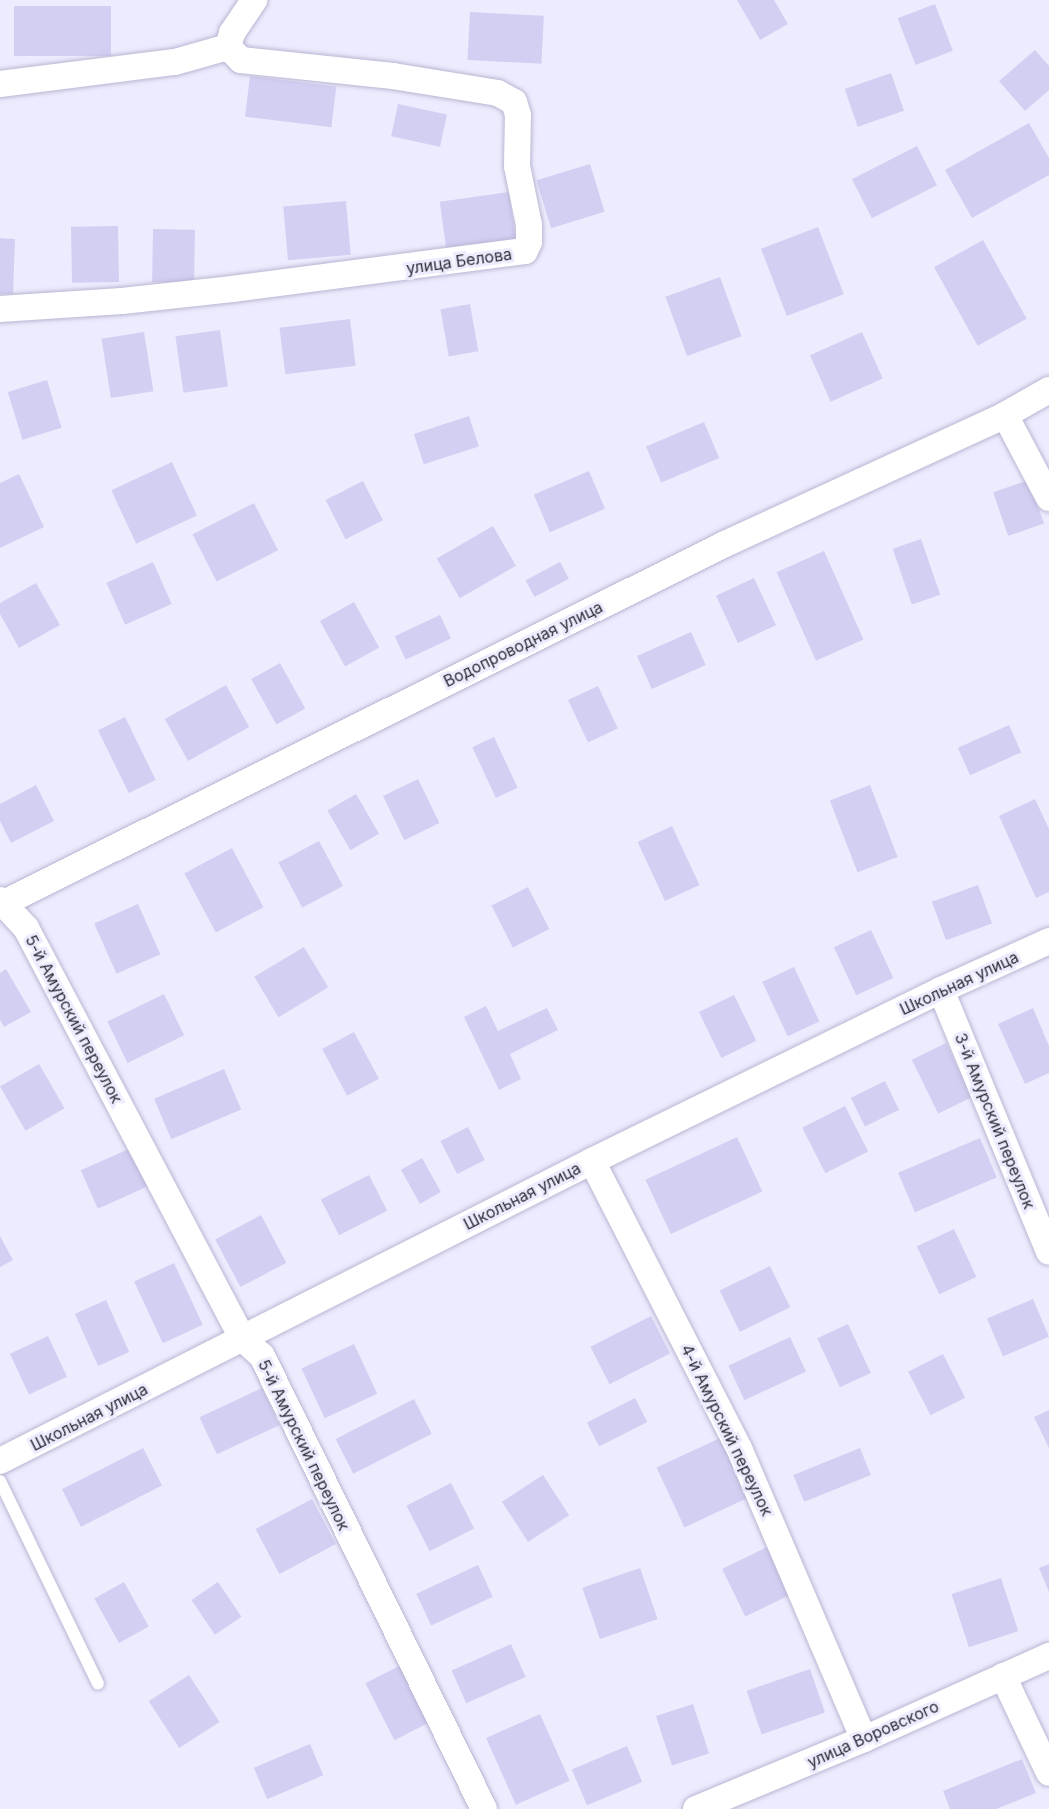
<!DOCTYPE html>
<meta charset="utf-8">
<style>
body{margin:0}
#map{position:relative;width:1049px;height:1809px;overflow:hidden;background:#edecfe;font-family:Inter,sans-serif}
div>[style]{position:absolute}
.building>*{inset:0;background:#d2cff3;transform-origin:0 0}
.roads{filter:drop-shadow(0 0 2px #b9b6d3) drop-shadow(0 0 2px #b9b6d3)}
.service>*{height:12px;margin:-6px;padding:0 6px;transform-origin:6px;border-radius:6px;background:#fff}
.minor>*{height:26px;margin:-13px;padding:0 13px;transform-origin:13px;border-radius:13px;background:#fff}
span{translate:-50% -50%;white-space:nowrap;text-align:center;line-height:1.15;-webkit-text-stroke:6px #edecfe;paint-order:stroke}
.street-label{font-size:16px;color:#2d2c37}
</style>
<div id="map">
<div class="building">
<i style="clip-path:polygon(737px 0,774px 0,788px 24px,760px 40px)"></i>
<i style="left:935px;top:4px;width:50px;height:40px;rotate:69deg"></i>
<i style="left:14px;top:6px;width:97px;height:50px"></i>
<i style="left:470px;top:12px;width:74px;height:48px;rotate:3deg"></i>
<i style="clip-path:polygon(1035px 50px,1049px 66px,1049px 90px,1025px 111px,999px 81px)"></i>
<i style="left:891px;top:73px;width:40px;height:49px;rotate:71deg"></i>
<i style="left:250px;top:76px;width:87px;height:41px;rotate:7deg"></i>
<i style="left:398px;top:104px;width:50px;height:33px;rotate:12deg"></i>
<i style="clip-path:polygon(1029px 123px,1049px 158px,1049px 175px,972px 218px,945px 170px)"></i>
<i style="left:917px;top:146px;width:44px;height:73px;rotate:63deg"></i>
<i style="left:590px;top:164px;width:50px;height:56px;rotate:73deg"></i>
<i style="left:509px;top:192px;width:49px;height:70px;rotate:82deg"></i>
<i style="left:346px;top:201px;width:54px;height:63px;rotate:85deg"></i>
<i style="left:118px;top:226px;width:56px;height:47px;rotate:89deg"></i>
<i style="left:818px;top:227px;width:72px;height:61px;rotate:69deg"></i>
<i style="left:153px;top:229px;width:42px;height:53px;rotate:1deg"></i>
<i style="clip-path:polygon(0 238px,15px 239px,13px 294px,0 294px)"></i>
<i style="left:983px;top:240px;width:90px;height:56px;rotate:61deg"></i>
<i style="left:720px;top:277px;width:63px;height:58px;rotate:70deg"></i>
<i style="left:470px;top:304px;width:48px;height:30px;rotate:80deg"></i>
<i style="left:350px;top:319px;width:47px;height:71px;rotate:83deg"></i>
<i style="left:220px;top:330px;width:57px;height:45px;rotate:82deg"></i>
<i style="left:144px;top:332px;width:60px;height:43px;rotate:81deg"></i>
<i style="left:862px;top:332px;width:51px;height:57px;rotate:66deg"></i>
<i style="left:47px;top:380px;width:50px;height:41px;rotate:73deg"></i>
<i style="left:469px;top:416px;width:32px;height:58px;rotate:72deg"></i>
<i style="left:704px;top:422px;width:39px;height:63px;rotate:67deg"></i>
<i style="left:172px;top:462px;width:59px;height:67px;rotate:65deg"></i>
<i style="left:589px;top:471px;width:41px;height:60px;rotate:67deg"></i>
<i style="clip-path:polygon(19px 474px,44px 527px,0 548px,0 483px)"></i>
<i style="left:1029px;top:480px;width:46px;height:38px;rotate:71deg"></i>
<i style="left:363px;top:481px;width:44px;height:42px;rotate:63deg"></i>
<i style="left:254px;top:503px;width:53px;height:69px;rotate:63deg"></i>
<i style="left:493px;top:526px;width:46px;height:65px;rotate:60deg"></i>
<i style="left:921px;top:539px;width:59px;height:30px;rotate:71deg"></i>
<i style="left:824px;top:551px;width:97px;height:52px;rotate:66deg"></i>
<i style="left:153px;top:562px;width:46px;height:51px;rotate:66deg"></i>
<i style="left:560px;top:562px;width:19px;height:39px;rotate:62deg"></i>
<i style="left:754px;top:578px;width:52px;height:42px;rotate:65deg"></i>
<i style="clip-path:polygon(36px 583px,60px 625px,19px 648px,0 614px,0 603px)"></i>
<i style="left:354px;top:602px;width:52px;height:39px;rotate:61deg"></i>
<i style="left:440px;top:615px;width:26px;height:50px;rotate:65deg"></i>
<i style="left:691px;top:632px;width:36px;height:59px;rotate:66deg"></i>
<i style="left:280px;top:663px;width:52px;height:33px;rotate:61deg"></i>
<i style="left:226px;top:685px;width:48px;height:70px;rotate:61deg"></i>
<i style="left:598px;top:686px;width:47px;height:33px;rotate:65deg"></i>
<i style="left:125px;top:717px;width:70px;height:30px;rotate:64deg"></i>
<i style="left:1009px;top:725px;width:30px;height:56px;rotate:66deg"></i>
<i style="left:494px;top:737px;width:56px;height:24px;rotate:65deg"></i>
<i style="left:418px;top:779px;width:49px;height:39px;rotate:64deg"></i>
<i style="clip-path:polygon(36px 785px,54px 821px,11px 843px,0 821px,0 804px)"></i>
<i style="left:870px;top:785px;width:77px;height:43px;rotate:69deg"></i>
<i style="left:356px;top:794px;width:46px;height:33px;rotate:60deg"></i>
<i style="clip-path:polygon(1035px 799px,1049px 829px,1049px 892px,1036px 898px,999px 816px)"></i>
<i style="left:672px;top:826px;width:65px;height:38px;rotate:65deg"></i>
<i style="left:319px;top:841px;width:51px;height:46px;rotate:62deg"></i>
<i style="left:232px;top:848px;width:67px;height:54px;rotate:62deg"></i>
<i style="left:978px;top:885px;width:41px;height:49px;rotate:70deg"></i>
<i style="left:528px;top:887px;width:47px;height:41px;rotate:63deg"></i>
<i style="left:138px;top:904px;width:55px;height:48px;rotate:66deg"></i>
<i style="left:871px;top:930px;width:53px;height:41px;rotate:65deg"></i>
<i style="left:304px;top:947px;width:47px;height:58px;rotate:59deg"></i>
<i style="left:794px;top:967px;width:60px;height:35px;rotate:65deg"></i>
<i style="clip-path:polygon(6px 969px,31px 1012px,4px 1027px,0 1020px,0 973px)"></i>
<i style="left:164px;top:994px;width:46px;height:63px;rotate:64deg"></i>
<i style="left:734px;top:995px;width:51px;height:39px;rotate:64deg"></i>
<i style="clip-path:polygon(486px 1006px,498px 1031px,547px 1008px,558px 1030px,510px 1054px,521px 1079px,499px 1090px,464px 1017px)"></i>
<i style="clip-path:polygon(1033px 1008px,1049px 1046px,1049px 1073px,1025px 1084px,998px 1024px)"></i>
<i style="left:354px;top:1032px;width:53px;height:36px;rotate:62deg"></i>
<i style="left:946px;top:1043px;width:60px;height:38px;rotate:64deg"></i>
<i style="left:39px;top:1064px;width:51px;height:45px;rotate:60deg"></i>
<i style="left:224px;top:1069px;width:44px;height:76px;rotate:67deg"></i>
<i style="left:885px;top:1081px;width:32px;height:38px;rotate:64deg"></i>
<i style="left:845px;top:1106px;width:51px;height:48px;rotate:63deg"></i>
<i style="left:468px;top:1127px;width:37px;height:31px;rotate:63deg"></i>
<i style="left:737px;top:1137px;width:60px;height:101px;rotate:65deg"></i>
<i style="left:980px;top:1138px;width:43px;height:89px;rotate:67deg"></i>
<i style="left:131px;top:1148px;width:42px;height:55px;rotate:66deg"></i>
<i style="left:422px;top:1158px;width:39px;height:24px;rotate:61deg"></i>
<i style="left:369px;top:1175px;width:40px;height:54px;rotate:63deg"></i>
<i style="left:261px;top:1215px;width:54px;height:52px;rotate:62deg"></i>
<i style="left:954px;top:1229px;width:53px;height:41px;rotate:65deg"></i>
<i style="clip-path:polygon(0 1236px,13px 1260px,0 1267px)"></i>
<i style="left:174px;top:1263px;width:68px;height:44px;rotate:65deg"></i>
<i style="left:770px;top:1266px;width:46px;height:56px;rotate:64deg"></i>
<i style="left:1033px;top:1299px;width:41px;height:50px;rotate:67deg"></i>
<i style="left:106px;top:1300px;width:57px;height:34px;rotate:66deg"></i>
<i style="left:651px;top:1316px;width:42px;height:68px;rotate:63deg"></i>
<i style="left:848px;top:1324px;width:54px;height:34px;rotate:65deg"></i>
<i style="left:48px;top:1336px;width:45px;height:42px;rotate:65deg"></i>
<i style="left:790px;top:1337px;width:38px;height:68px;rotate:65deg"></i>
<i style="left:354px;top:1344px;width:55px;height:58px;rotate:65deg"></i>
<i style="left:943px;top:1354px;width:49px;height:39px;rotate:63deg"></i>
<i style="left:262px;top:1388px;width:41px;height:69px;rotate:65deg"></i>
<i style="left:635px;top:1398px;width:27px;height:54px;rotate:63deg"></i>
<i style="left:414px;top:1399px;width:39px;height:88px;rotate:63deg"></i>
<i style="clip-path:polygon(1049px 1410px,1049px 1448px,1034px 1417px)"></i>
<i style="left:720px;top:1438px;width:66px;height:70px;rotate:65deg"></i>
<i style="left:143px;top:1448px;width:42px;height:91px;rotate:63deg"></i>
<i style="left:860px;top:1448px;width:29px;height:72px;rotate:68deg"></i>
<i style="left:543px;top:1475px;width:48px;height:49px;rotate:57deg"></i>
<i style="left:451px;top:1483px;width:51px;height:50px;rotate:63deg"></i>
<i style="left:312px;top:1499px;width:51px;height:64px;rotate:62deg"></i>
<i style="left:767px;top:1547px;width:53px;height:50px;rotate:64deg"></i>
<i style="clip-path:polygon(1049px 1564px,1049px 1592px,1039px 1568px)"></i>
<i style="left:478px;top:1565px;width:35px;height:68px;rotate:65deg"></i>
<i style="left:640px;top:1568px;width:54px;height:61px;rotate:71deg"></i>
<i style="left:1001px;top:1578px;width:56px;height:52px;rotate:72deg"></i>
<i style="left:124px;top:1582px;width:51px;height:34px;rotate:61deg"></i>
<i style="left:218px;top:1582px;width:42px;height:32px;rotate:56deg"></i>
<i style="left:511px;top:1644px;width:36px;height:65px;rotate:66deg"></i>
<i style="left:401px;top:1665px;width:64px;height:40px;rotate:63deg"></i>
<i style="left:810px;top:1669px;width:46px;height:67px;rotate:71deg"></i>
<i style="left:189px;top:1675px;width:56px;height:48px;rotate:57deg"></i>
<i style="left:693px;top:1704px;width:52px;height:39px;rotate:72deg"></i>
<i style="left:540px;top:1714px;width:73px;height:59px;rotate:66deg"></i>
<i style="left:310px;top:1744px;width:34px;height:61px;rotate:67deg"></i>
<i style="left:627px;top:1746px;width:39px;height:60px;rotate:67deg"></i>
<i style="clip-path:polygon(1022px 1759px,1036px 1793px,996px 1809px,950px 1809px,943px 1791px)"></i>
</div>
<div class="roads">
<div class="service">
<i style="left:0;top:1481px;width:225px;rotate:64.2deg"></i>
</div>
<div class="minor">
<i style="left:0;top:84px;width:176px;rotate:-7.2deg"></i>
<i style="left:175px;top:62px;width:55px;rotate:-15.8deg"></i>
<i style="left:0;top:309px;width:122px;rotate:-3.8deg"></i>
<i style="left:122px;top:301px;width:111px;rotate:-6.2deg"></i>
<i style="left:232px;top:289px;width:295px;rotate:-7.4deg"></i>
<i style="left:525px;top:251px;width:10px;rotate:-66deg"></i>
<i style="left:529px;top:242px;width:17px;rotate:-90deg"></i>
<i style="left:529px;top:225px;width:60px;rotate:-101.5deg"></i>
<i style="left:517px;top:166px;width:51px;rotate:-88.9deg"></i>
<i style="left:518px;top:115px;width:14px;rotate:-107deg"></i>
<i style="left:514px;top:102px;width:18px;rotate:-151deg"></i>
<i style="left:498px;top:93px;width:106px;rotate:-170.8deg"></i>
<i style="left:393px;top:76px;width:153px;rotate:-174deg"></i>
<i style="left:241px;top:60px;width:18px;rotate:-135deg"></i>
<i style="left:228px;top:47px;width:15px;rotate:-74deg"></i>
<i style="left:232px;top:33px;width:40px;rotate:-56deg"></i>
<i style="left:1005px;top:415px;width:94px;rotate:62.1deg"></i>
<i style="left:0;top:900px;width:38px;rotate:47deg"></i>
<i style="left:26px;top:928px;width:465px;rotate:62.2deg"></i>
<i style="left:243px;top:1339px;width:25px;rotate:42deg"></i>
<i style="left:262px;top:1356px;width:504px;rotate:63.89deg"></i>
<i style="left:0;top:905px;width:808px;rotate:-26.47deg"></i>
<i style="left:723px;top:545px;width:311px;rotate:-24.7deg"></i>
<i style="left:1005px;top:415px;width:51px;rotate:-29.6deg"></i>
<i style="left:941px;top:990px;width:283px;rotate:67.6deg"></i>
<i style="left:592px;top:1161px;width:322px;rotate:62.9deg"></i>
<i style="left:739px;top:1448px;width:317px;rotate:66.8deg"></i>
<i style="left:0;top:1461px;width:664px;rotate:-26.87deg"></i>
<i style="left:592px;top:1161px;width:389px;rotate:-26.1deg"></i>
<i style="left:941px;top:990px;width:119px;rotate:-24.4deg"></i>
<i style="left:1003px;top:1676px;width:107px;rotate:64.6deg"></i>
<i style="left:696px;top:1809px;width:182px;rotate:-22.6deg"></i>
<i style="left:864px;top:1739px;width:203px;rotate:-24.2deg"></i>
</div>
</div>
<div class="street-label">
<span style="left:459px;top:261px;rotate:-8deg">улица Белова</span>
<span style="left:523px;top:644px;rotate:-26deg">Водопроводная улица</span>
<span style="left:959px;top:983px;rotate:-25deg">Школьная улица</span>
<span style="left:74px;top:1019px;rotate:62deg">5-й Амурский переулок</span>
<span style="left:995px;top:1121px;rotate:68deg">3-й Амурский переулок</span>
<span style="left:522px;top:1196px;rotate:-27deg">Школьная улица</span>
<span style="left:89px;top:1417px;rotate:-27deg">Школьная улица</span>
<span style="left:727px;top:1430px;rotate:64deg">4-й Амурский переулок</span>
<span style="left:304px;top:1445px;rotate:64deg">5-й Амурский переулок</span>
<span style="left:873px;top:1734px;rotate:-24deg">улица Воровского</span>
</div>
</div>
